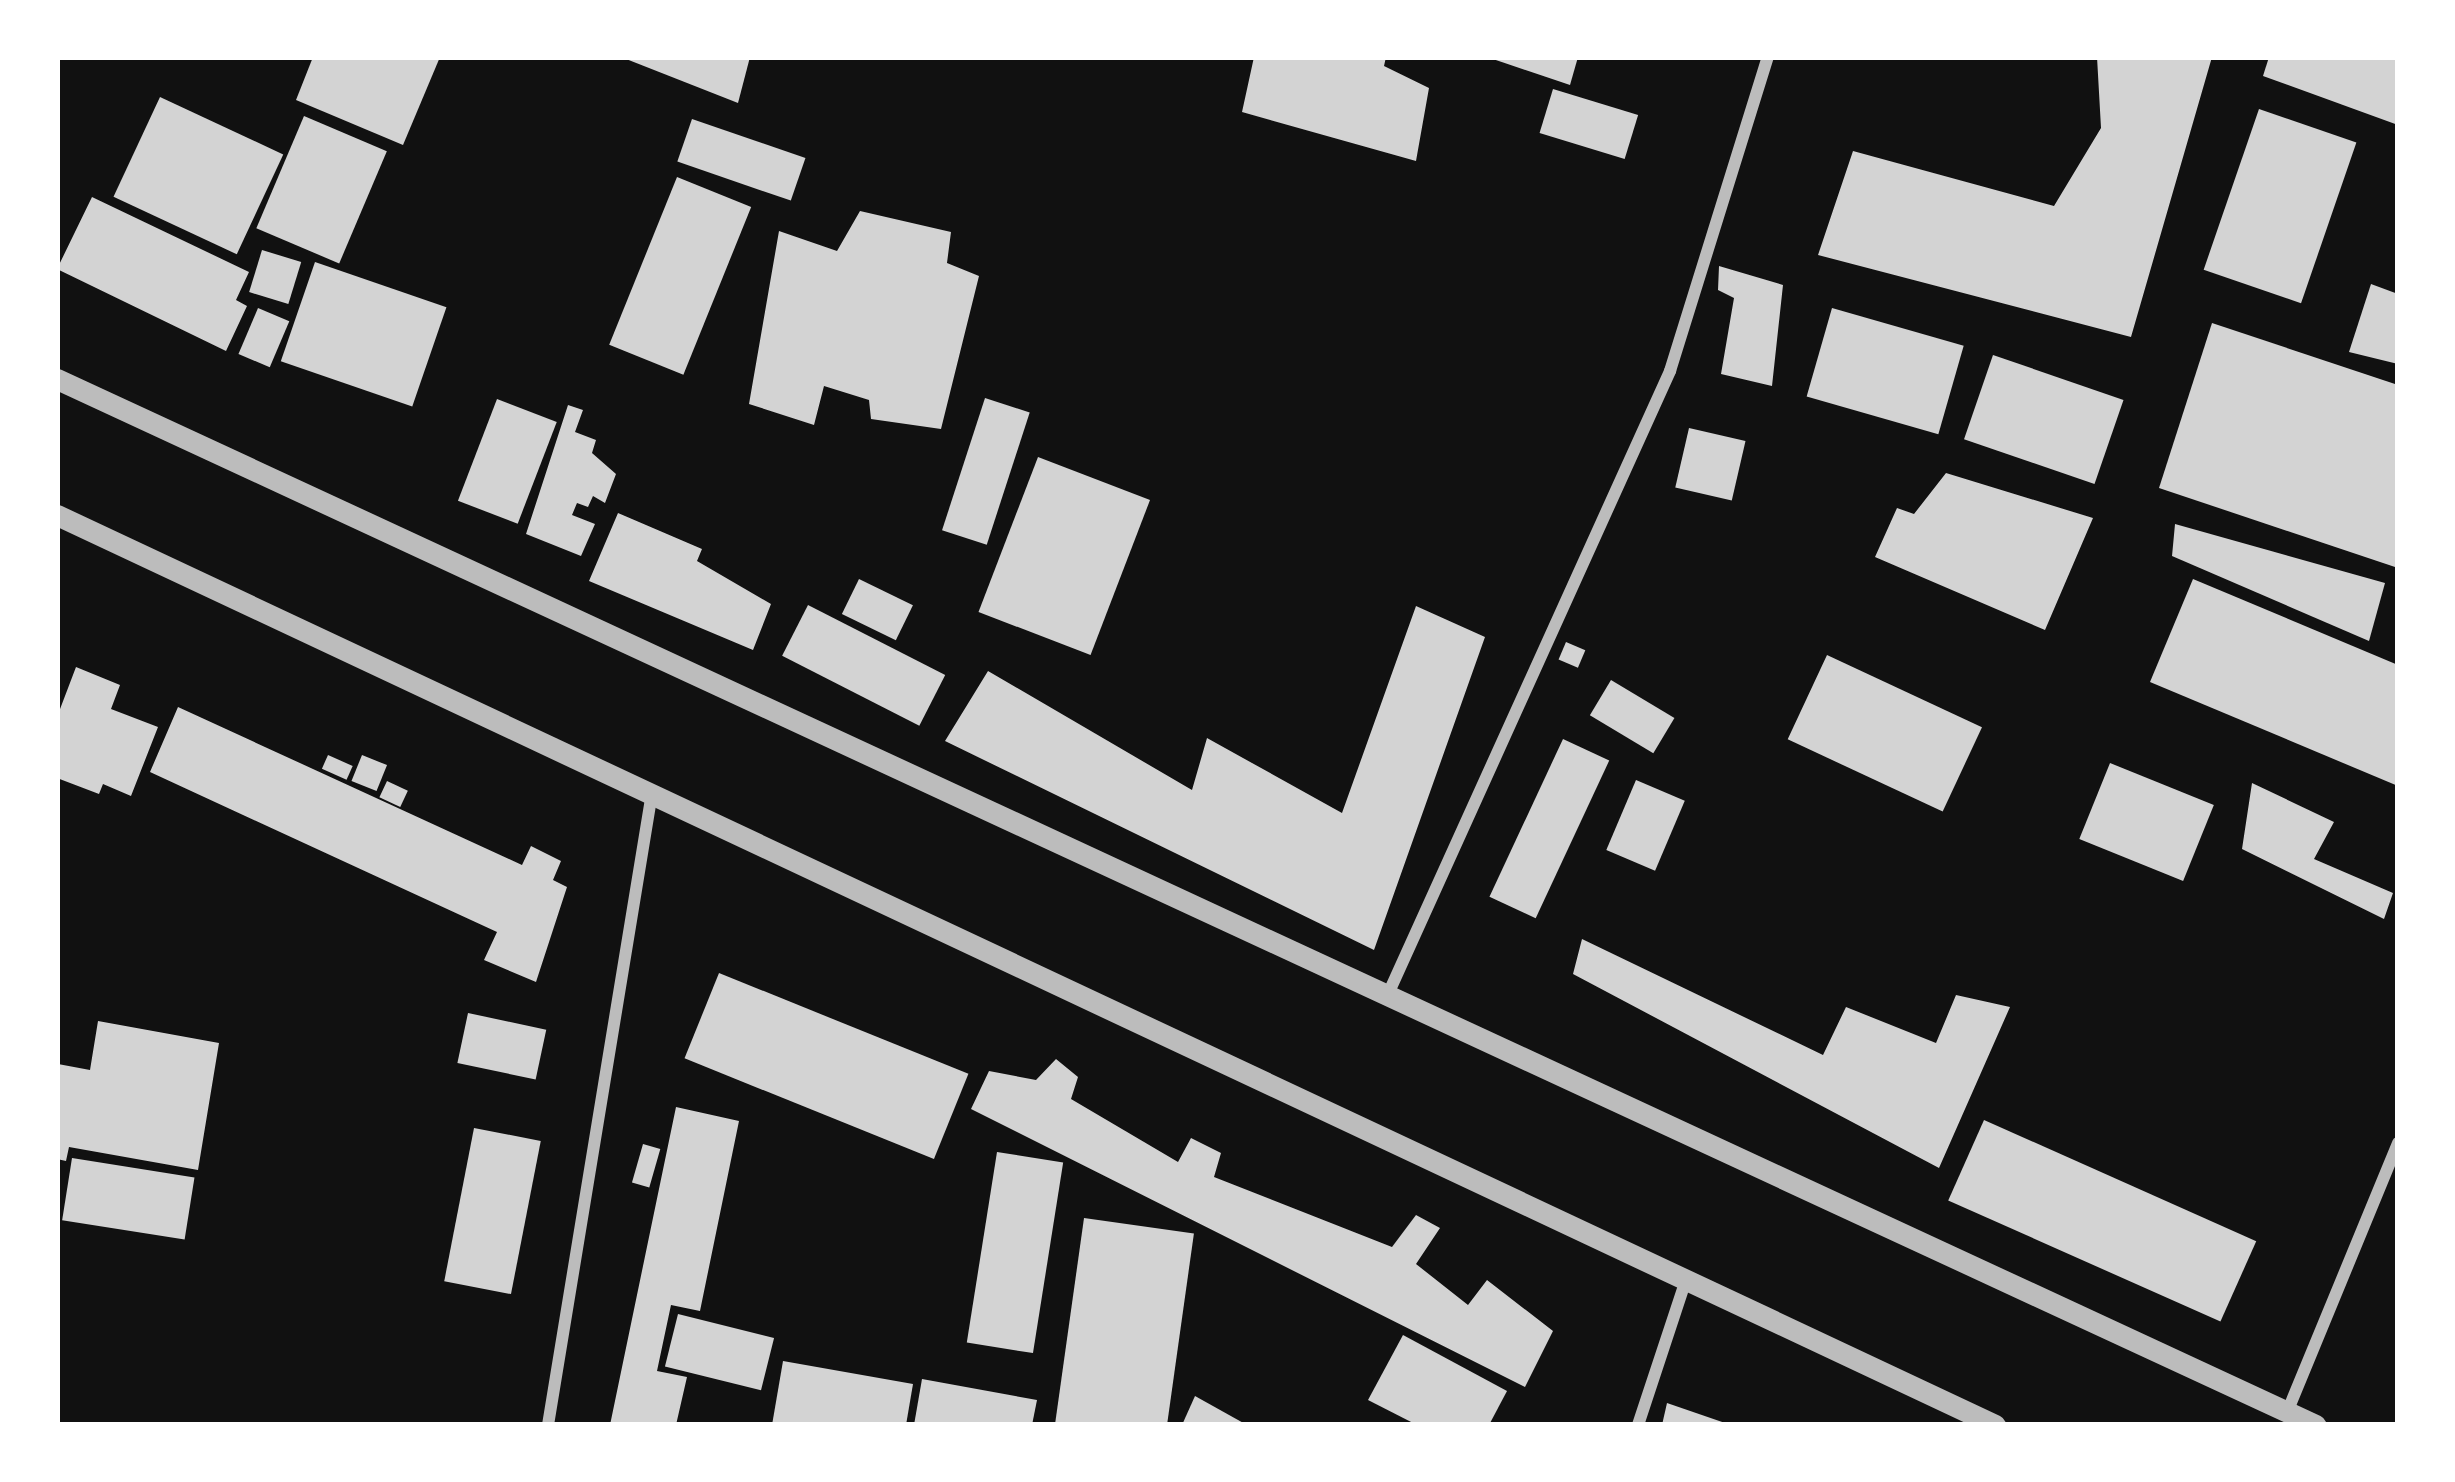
<!DOCTYPE html>
<style>
body{margin:0}
#map{position:relative;width:2455px;height:1482px;overflow:hidden;background:#111;font-family:Arial,sans-serif}
div>[style]{position:absolute}
.building>*{inset:0;background:#d3d3d3;transform-origin:0 0}
.minor>*{height:12px;margin:-6px;padding:0 6px;transform-origin:6px;border-radius:6px;background:#bcbcbc}
.tertiary>*{height:21px;margin:-10.5px;padding:0 10.5px;transform-origin:10.5px;border-radius:10.5px;background:#bcbcbc}
span{translate:-50% -50%;white-space:nowrap;text-align:center;line-height:1.15;-webkit-text-stroke:9px #fff;paint-order:stroke}
.frame{position:absolute;inset:0;border:60px solid #fff;pointer-events:none}
</style>
<div id="map">
<div class="building">
<i style="clip-path:polygon(313px 57px,440px 57px,403px 145px,296px 100px)"></i>
<i style="clip-path:polygon(621px 57px,750px 57px,738px 103px)"></i>
<i style="clip-path:polygon(1254px 57px,1386px 57px,1384px 66px,1429px 88px,1416px 161px,1242px 112px)"></i>
<i style="clip-path:polygon(1487px 57px,1578px 57px,1570px 85px)"></i>
<i style="clip-path:polygon(2097px 57px,2212px 57px,2131px 337px,1818px 255px,1853px 151px,2054px 206px,2101px 128px)"></i>
<i style="clip-path:polygon(2269px 57px,2398px 57px,2398px 125px,2263px 76px)"></i>
<i style="left:1553px;top:89px;width:89px;height:46px;rotate:17deg"></i>
<i style="left:160px;top:97px;width:136px;height:110px;rotate:25deg"></i>
<i style="left:2259px;top:109px;width:103px;height:170px;rotate:19deg"></i>
<i style="left:304px;top:116px;width:90px;height:122px;rotate:23deg"></i>
<i style="left:692px;top:119px;width:120px;height:45px;rotate:19deg"></i>
<i style="left:677px;top:177px;width:80px;height:181px;rotate:22deg"></i>
<i style="clip-path:polygon(92px 197px,249px 272px,236px 300px,247px 306px,226px 351px,57px 269px)"></i>
<i style="clip-path:polygon(860px 211px,951px 232px,947px 263px,979px 276px,941px 429px,871px 419px,869px 400px,824px 386px,814px 425px,749px 404px,779px 231px,837px 251px)"></i>
<i style="left:262px;top:250px;width:41px;height:44px;rotate:17deg"></i>
<i style="left:315px;top:262px;width:139px;height:105px;rotate:19deg"></i>
<i style="clip-path:polygon(1719px 266px,1783px 285px,1772px 386px,1721px 374px,1734px 298px,1718px 290px)"></i>
<i style="clip-path:polygon(2371px 284px,2398px 294px,2398px 364px,2349px 352px)"></i>
<i style="left:258px;top:308px;width:34px;height:50px;rotate:23deg"></i>
<i style="left:1832px;top:308px;width:137px;height:92px;rotate:16deg"></i>
<i style="clip-path:polygon(2212px 323px,2398px 385px,2398px 568px,2159px 488px)"></i>
<i style="left:1993px;top:355px;width:138px;height:89px;rotate:19deg"></i>
<i style="left:985px;top:398px;width:47px;height:139px;rotate:18deg"></i>
<i style="left:497px;top:399px;width:64px;height:109px;rotate:21deg"></i>
<i style="clip-path:polygon(568px 405px,583px 410px,575px 432px,596px 440px,592px 453px,616px 474px,605px 503px,593px 496px,588px 507px,577px 503px,572px 515px,595px 524px,581px 556px,526px 534px)"></i>
<i style="left:1689px;top:428px;width:58px;height:61px;rotate:13deg"></i>
<i style="left:1038px;top:457px;width:120px;height:166px;rotate:21deg"></i>
<i style="clip-path:polygon(1946px 473px,2093px 518px,2045px 630px,1875px 557px,1897px 508px,1914px 514px)"></i>
<i style="clip-path:polygon(618px 513px,702px 549px,697px 561px,771px 604px,753px 650px,589px 581px)"></i>
<i style="clip-path:polygon(2175px 524px,2385px 583px,2369px 641px,2172px 556px)"></i>
<i style="left:859px;top:579px;width:60px;height:39px;rotate:26deg"></i>
<i style="clip-path:polygon(2193px 579px,2398px 665px,2398px 786px,2150px 682px)"></i>
<i style="left:808px;top:605px;width:154px;height:57px;rotate:27deg"></i>
<i style="clip-path:polygon(1416px 606px,1485px 637px,1374px 950px,945px 741px,988px 671px,1192px 790px,1207px 738px,1342px 813px)"></i>
<i style="left:1566px;top:642px;width:21px;height:19px;rotate:23deg"></i>
<i style="left:1827px;top:655px;width:171px;height:93px;rotate:25deg"></i>
<i style="clip-path:polygon(76px 667px,120px 685px,111px 709px,158px 727px,131px 796px,103px 784px,99px 794px,57px 778px,57px 717px)"></i>
<i style="left:1611px;top:680px;width:74px;height:41px;rotate:31deg"></i>
<i style="clip-path:polygon(178px 707px,522px 865px,531px 846px,561px 861px,553px 880px,567px 887px,536px 982px,484px 960px,497px 932px,150px 772px)"></i>
<i style="left:1563px;top:739px;width:51px;height:174px;rotate:25deg"></i>
<i style="left:328px;top:755px;width:27px;height:15px;rotate:24deg"></i>
<i style="left:362px;top:755px;width:27px;height:28px;rotate:22deg"></i>
<i style="left:2110px;top:763px;width:112px;height:82px;rotate:22deg"></i>
<i style="left:1636px;top:780px;width:53px;height:76px;rotate:23deg"></i>
<i style="left:387px;top:781px;width:23px;height:18px;rotate:25deg"></i>
<i style="clip-path:polygon(2252px 783px,2334px 822px,2314px 859px,2393px 893px,2384px 919px,2242px 849px)"></i>
<i style="clip-path:polygon(1582px 939px,1823px 1055px,1846px 1007px,1936px 1043px,1956px 995px,2010px 1007px,1939px 1168px,1573px 974px)"></i>
<i style="left:719px;top:973px;width:269px;height:92px;rotate:22deg"></i>
<i style="left:468px;top:1013px;width:80px;height:51px;rotate:12deg"></i>
<i style="clip-path:polygon(98px 1021px,219px 1043px,198px 1170px,69px 1147px,66px 1161px,57px 1159px,58px 1064px,90px 1070px)"></i>
<i style="clip-path:polygon(1056px 1059px,1078px 1077px,1071px 1099px,1178px 1162px,1191px 1138px,1221px 1153px,1214px 1177px,1392px 1247px,1416px 1215px,1440px 1228px,1416px 1264px,1468px 1305px,1487px 1280px,1553px 1331px,1525px 1387px,971px 1109px,989px 1071px,1036px 1080px)"></i>
<i style="clip-path:polygon(676px 1107px,739px 1121px,700px 1311px,671px 1305px,657px 1371px,687px 1377px,676px 1425px,610px 1425px)"></i>
<i style="left:1984px;top:1120px;width:298px;height:88px;rotate:24deg"></i>
<i style="left:474px;top:1128px;width:68px;height:156px;rotate:11deg"></i>
<i style="left:643px;top:1144px;width:18px;height:40px;rotate:16deg"></i>
<i style="left:997px;top:1152px;width:67px;height:193px;rotate:9deg"></i>
<i style="left:72px;top:1158px;width:124px;height:63px;rotate:9deg"></i>
<i style="left:1084px;top:1218px;width:111px;height:209px;rotate:8deg"></i>
<i style="left:678px;top:1314px;width:99px;height:54px;rotate:14deg"></i>
<i style="clip-path:polygon(1403px 1335px,1507px 1391px,1489px 1425px,1417px 1425px,1368px 1400px)"></i>
<i style="clip-path:polygon(783px 1361px,913px 1384px,906px 1425px,772px 1425px)"></i>
<i style="clip-path:polygon(922px 1379px,1037px 1400px,1032px 1425px,914px 1425px)"></i>
<i style="clip-path:polygon(1195px 1396px,1247px 1425px,1182px 1425px)"></i>
<i style="clip-path:polygon(1667px 1403px,1728px 1424px,1728px 1425px,1662px 1425px)"></i>
</div>
<div class="minor">
<i style="left:1389px;top:992px;width:682px;rotate:-65.65deg"></i>
<i style="left:1670px;top:371px;width:329px;rotate:-72.7deg"></i>
<i style="left:2288px;top:1410px;width:289px;rotate:-67.6deg"></i>
<i style="left:548px;top:1425px;width:640px;rotate:-80.66deg"></i>
<i style="left:1638px;top:1425px;width:153px;rotate:-71.7deg"></i>
</div>
<div class="tertiary">
<i style="left:57px;top:379px;width:2489px;rotate:24.85deg"></i>
<i style="left:57px;top:515px;width:2141px;rotate:25.15deg"></i>
</div>
<div class="frame"></div>
</div>
